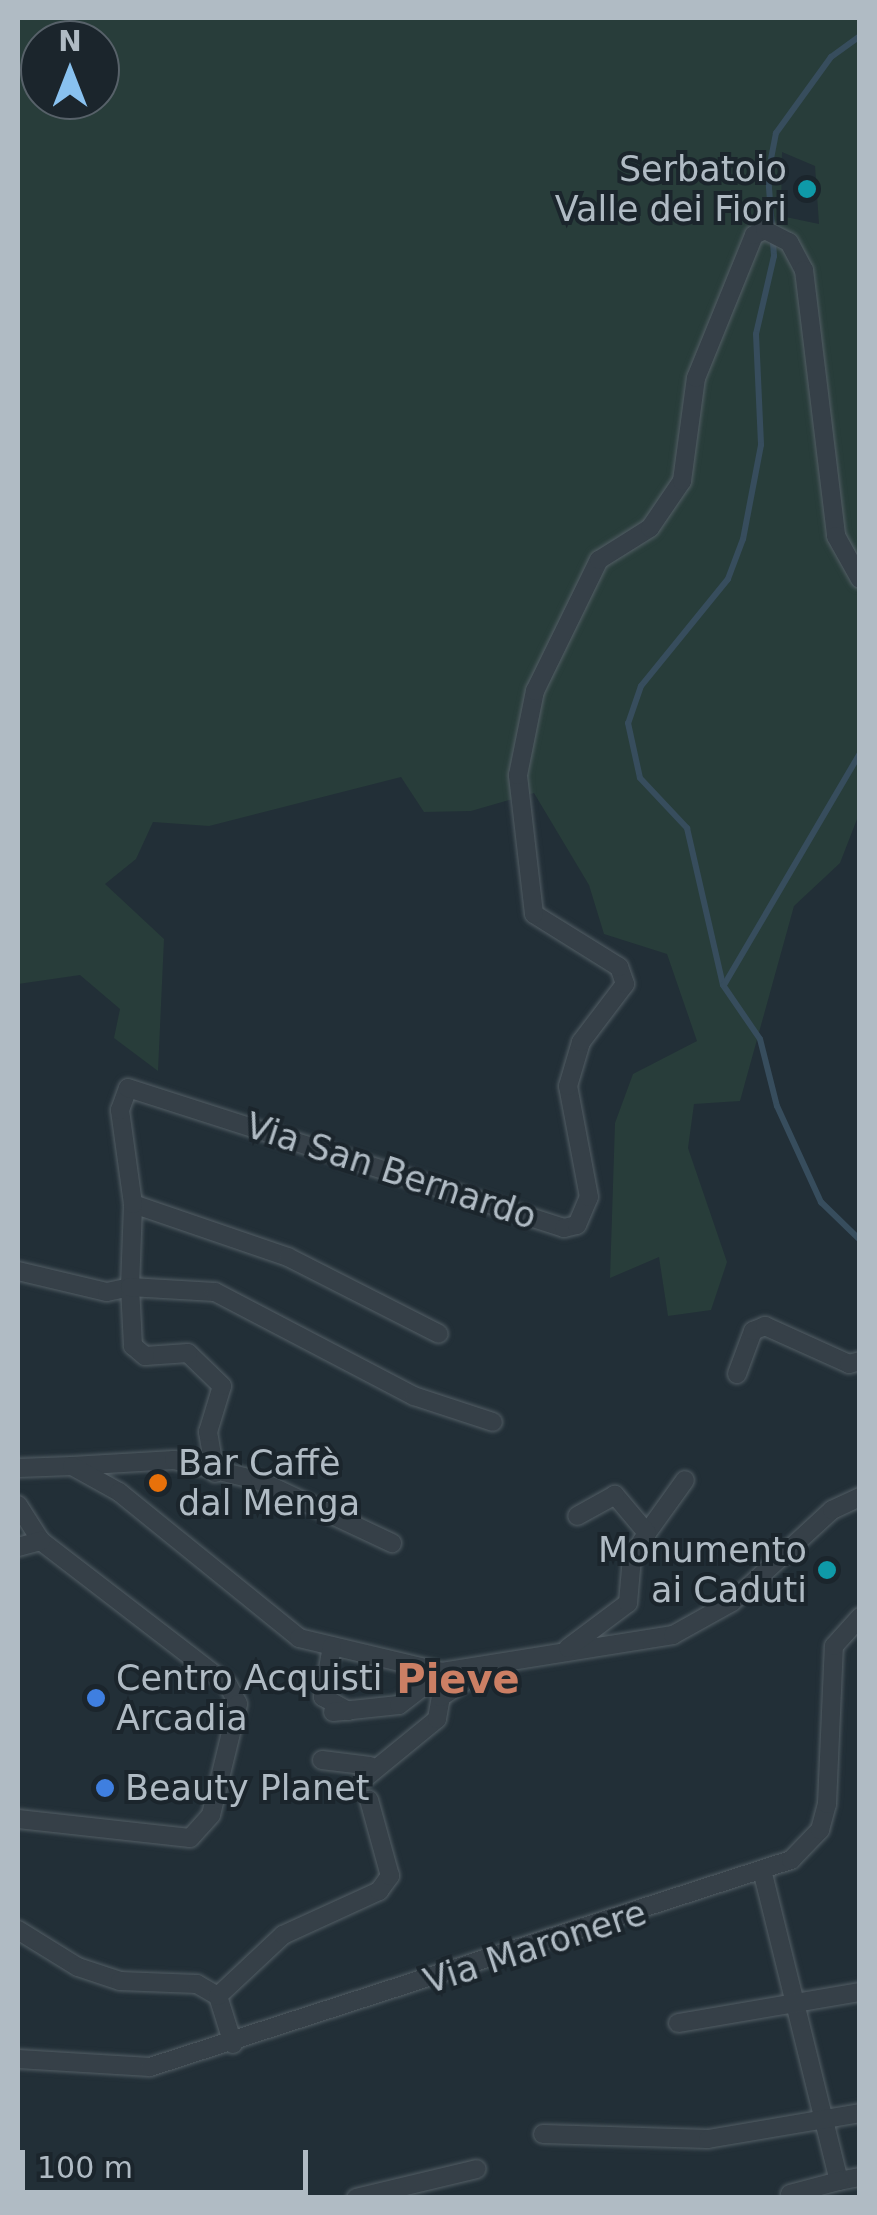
<!DOCTYPE html>
<meta charset="utf-8">
<style>
body{margin:0}
#map{position:relative;width:877px;height:2215px;overflow:hidden;background:#222f37;font-family:"DejaVu Sans",sans-serif}
div>[style]{position:absolute}
.green>*{inset:0;background:#283d3a}
.stream>*{height:6px;margin:-3px;padding:0 3px;transform-origin:3px;border-radius:3px;background:#374d5d}
.roads{filter:drop-shadow(0 0 2px #535e65) drop-shadow(0 0 2px #535e65)}
.minor>*{height:18px;margin:-9px;padding:0 9px;transform-origin:9px;border-radius:9px;background:#364048}
.dots>*{width:28px;height:28px;translate:-50% -50%;box-sizing:border-box;border:5px solid #1b252c;border-radius:50%}
span{translate:-50% -50%;white-space:nowrap;text-align:center;line-height:1.15;-webkit-text-stroke:8px #1b252c;paint-order:stroke}
.poi-label{font-size:35px;color:#b0bbc4}
.right{translate:-100% -50%;text-align:right}
.left{translate:0 -50%;text-align:left}
.street-label{font-size:35px;color:#b0bbc4}
.quarter-label{font-size:40px;color:#cc7f64;font-weight:700}
.frame{position:absolute;inset:0;border:20px solid #b0bbc4;pointer-events:none}
.north{position:absolute;left:20px;top:20px;width:100px;height:100px;box-sizing:border-box;background:#1b252c;border:2px solid #576169;border-radius:50%;rotate:0deg;font-size:28px;font-weight:700;line-height:40px;text-align:center;color:#b0bbc4}
.north::after{content:'';display:block;margin:auto;width:35px;height:45px;background:#89c2f0;clip-path:polygon(50% 0,100% 100%,50% 72%,0 100%)}
.scale{position:absolute;left:20px;top:2150px;width:288px;height:45px;box-sizing:border-box;border:5px solid #b0bbc4;border-top:0;padding-left:12px;font-size:30px;line-height:35px;white-space:nowrap;color:#b0bbc4;-webkit-text-stroke:8px #1b252c;paint-order:stroke}
</style>
<div id="map">
<div class="green">
<i style="clip-path:polygon(evenodd,18px 18px,859px 18px,859px 814px,840px 863px,794px 906px,740px 1101px,694px 1104px,688px 1148px,727px 1262px,711px 1310px,668px 1316px,659px 1257px,610px 1278px,615px 1123px,633px 1074px,697px 1041px,667px 954px,604px 934px,589px 885px,534px 793px,471px 811px,424px 812px,401px 777px,209px 826px,153px 822px,136px 859px,105px 884px,164px 939px,158px 1071px,114px 1038px,120px 1009px,80px 975px,18px 984px,18px 18px,40px 40px,100px 40px,100px 100px,40px 100px,40px 40px,18px 18px,782px 152px,815px 166px,819px 224px,781px 216px,782px 152px)"></i>
</div>
<div class="stream">
<i style="left:860px;top:36px;width:36px;rotate:144deg"></i>
<i style="left:831px;top:57px;width:94px;rotate:125.9deg"></i>
<i style="left:776px;top:133px;width:42px;rotate:101deg"></i>
<i style="left:768px;top:174px;width:82px;rotate:85.8deg"></i>
<i style="left:774px;top:256px;width:80px;rotate:103deg"></i>
<i style="left:756px;top:334px;width:111px;rotate:87.4deg"></i>
<i style="left:761px;top:445px;width:96px;rotate:100.8deg"></i>
<i style="left:743px;top:539px;width:43px;rotate:110.6deg"></i>
<i style="left:728px;top:579px;width:138px;rotate:129.1deg"></i>
<i style="left:641px;top:686px;width:39px;rotate:109deg"></i>
<i style="left:628px;top:723px;width:56px;rotate:77.7deg"></i>
<i style="left:640px;top:778px;width:69px;rotate:46.8deg"></i>
<i style="left:687px;top:828px;width:161px;rotate:77.1deg"></i>
<i style="left:723px;top:985px;width:65px;rotate:55.6deg"></i>
<i style="left:760px;top:1039px;width:69px;rotate:75.8deg"></i>
<i style="left:777px;top:1106px;width:106px;rotate:65.4deg"></i>
<i style="left:821px;top:1202px;width:54px;rotate:44.3deg"></i>
<i style="left:724px;top:985px;width:269px;rotate:-59.6deg"></i>
</div>
<div class="roads">
<div class="minor">
<i style="left:133px;top:1204px;width:164px;rotate:18.9deg"></i>
<i style="left:288px;top:1257px;width:169px;rotate:27deg"></i>
<i style="left:18px;top:1271px;width:91px;rotate:13.3deg"></i>
<i style="left:107px;top:1292px;width:24px;rotate:-12deg"></i>
<i style="left:130px;top:1287px;width:83px;rotate:-87.9deg"></i>
<i style="left:133px;top:1204px;width:95px;rotate:-97.9deg"></i>
<i style="left:120px;top:1110px;width:23px;rotate:-70deg"></i>
<i style="left:128px;top:1088px;width:458px;rotate:17.8deg"></i>
<i style="left:564px;top:1228px;width:13px;rotate:-13deg"></i>
<i style="left:577px;top:1225px;width:30px;rotate:-67deg"></i>
<i style="left:589px;top:1197px;width:113px;rotate:-100.7deg"></i>
<i style="left:568px;top:1086px;width:46px;rotate:-73.5deg"></i>
<i style="left:581px;top:1042px;width:73px;rotate:-52.8deg"></i>
<i style="left:625px;top:984px;width:18px;rotate:-109deg"></i>
<i style="left:619px;top:967px;width:100px;rotate:-148.1deg"></i>
<i style="left:534px;top:914px;width:140px;rotate:-96.6deg"></i>
<i style="left:518px;top:775px;width:86px;rotate:-78.6deg"></i>
<i style="left:535px;top:691px;width:146px;rotate:-64deg"></i>
<i style="left:599px;top:560px;width:60px;rotate:-32.1deg"></i>
<i style="left:650px;top:528px;width:57px;rotate:-55.8deg"></i>
<i style="left:682px;top:481px;width:104px;rotate:-82.3deg"></i>
<i style="left:696px;top:378px;width:154px;rotate:-67.9deg"></i>
<i style="left:754px;top:235px;width:12px;rotate:-24deg"></i>
<i style="left:765px;top:230px;width:27px;rotate:27deg"></i>
<i style="left:789px;top:242px;width:32px;rotate:62deg"></i>
<i style="left:804px;top:270px;width:268px;rotate:83.1deg"></i>
<i style="left:836px;top:536px;width:49px;rotate:60.8deg"></i>
<i style="left:737px;top:1374px;width:46px;rotate:-69.6deg"></i>
<i style="left:753px;top:1331px;width:13px;rotate:-23deg"></i>
<i style="left:765px;top:1326px;width:92px;rotate:24.3deg"></i>
<i style="left:849px;top:1364px;width:11px;rotate:-15deg"></i>
<i style="left:72px;top:1466px;width:102px;rotate:-3.4deg"></i>
<i style="left:174px;top:1460px;width:89px;rotate:13.7deg"></i>
<i style="left:260px;top:1481px;width:146px;rotate:25.2deg"></i>
<i style="left:18px;top:1468px;width:54px;rotate:-2.1deg"></i>
<i style="left:72px;top:1466px;width:54px;rotate:29deg"></i>
<i style="left:119px;top:1492px;width:232px;rotate:39deg"></i>
<i style="left:299px;top:1638px;width:147px;rotate:13.4deg"></i>
<i style="left:442px;top:1672px;width:234px;rotate:-9.1deg"></i>
<i style="left:673px;top:1635px;width:68px;rotate:-29.2deg"></i>
<i style="left:732px;top:1602px;width:136px;rotate:-42.6deg"></i>
<i style="left:832px;top:1510px;width:31px;rotate:-25deg"></i>
<i style="left:215px;top:1473px;width:42px;rotate:-99.7deg"></i>
<i style="left:208px;top:1432px;width:48px;rotate:-73.1deg"></i>
<i style="left:222px;top:1386px;width:47px;rotate:-135.9deg"></i>
<i style="left:188px;top:1353px;width:43px;rotate:176deg"></i>
<i style="left:145px;top:1356px;width:16px;rotate:-140deg"></i>
<i style="left:133px;top:1346px;width:59px;rotate:-92.9deg"></i>
<i style="left:130px;top:1287px;width:85px;rotate:3.4deg"></i>
<i style="left:215px;top:1292px;width:225px;rotate:27.6deg"></i>
<i style="left:414px;top:1396px;width:83px;rotate:18.2deg"></i>
<i style="left:18px;top:1505px;width:43px;rotate:57.4deg"></i>
<i style="left:41px;top:1541px;width:236px;rotate:37.6deg"></i>
<i style="left:228px;top:1685px;width:21px;rotate:62deg"></i>
<i style="left:238px;top:1704px;width:114px;rotate:103.7deg"></i>
<i style="left:211px;top:1815px;width:31px;rotate:132deg"></i>
<i style="left:190px;top:1838px;width:173px;rotate:-173.7deg"></i>
<i style="left:647px;top:1533px;width:65px;rotate:-54.4deg"></i>
<i style="left:18px;top:1547px;width:24px;rotate:-15deg"></i>
<i style="left:332px;top:1646px;width:52px;rotate:100deg"></i>
<i style="left:323px;top:1697px;width:29px;rotate:29deg"></i>
<i style="left:568px;top:1648px;width:75px;rotate:-36.9deg"></i>
<i style="left:628px;top:1603px;width:46px;rotate:-85deg"></i>
<i style="left:632px;top:1557px;width:28px;rotate:-58deg"></i>
<i style="left:647px;top:1533px;width:50px;rotate:-130.1deg"></i>
<i style="left:615px;top:1495px;width:43px;rotate:151.1deg"></i>
<i style="left:333px;top:1712px;width:66px;rotate:-6.1deg"></i>
<i style="left:399px;top:1705px;width:54px;rotate:-37.5deg"></i>
<i style="left:322px;top:1760px;width:48px;rotate:7.1deg"></i>
<i style="left:365px;top:1778px;width:93px;rotate:-39.3deg"></i>
<i style="left:437px;top:1719px;width:22px;rotate:-80deg"></i>
<i style="left:441px;top:1697px;width:44px;rotate:-33deg"></i>
<i style="left:763px;top:1874px;width:316px;rotate:76.1deg"></i>
<i style="left:839px;top:2181px;width:21px;rotate:-11deg"></i>
<i style="left:18px;top:1930px;width:70px;rotate:31.7deg"></i>
<i style="left:78px;top:1967px;width:44px;rotate:18.4deg"></i>
<i style="left:120px;top:1981px;width:77px;rotate:2.2deg"></i>
<i style="left:197px;top:1984px;width:24px;rotate:30deg"></i>
<i style="left:678px;top:2023px;width:185px;rotate:-9.7deg"></i>
<i style="left:233px;top:2044px;width:50px;rotate:-107.4deg"></i>
<i style="left:218px;top:1996px;width:89px;rotate:-43.2deg"></i>
<i style="left:283px;top:1935px;width:106px;rotate:-24.6deg"></i>
<i style="left:379px;top:1891px;width:19px;rotate:-54deg"></i>
<i style="left:390px;top:1876px;width:79px;rotate:-105.4deg"></i>
<i style="left:18px;top:2059px;width:132px;rotate:3.5deg"></i>
<i style="left:150px;top:2067px;width:674px;rotate:-17.9deg"></i>
<i style="left:791px;top:1860px;width:42px;rotate:-46deg"></i>
<i style="left:820px;top:1830px;width:27px;rotate:-75deg"></i>
<i style="left:827px;top:1804px;width:158px;rotate:-87.5deg"></i>
<i style="left:834px;top:1646px;width:39px;rotate:-48deg"></i>
<i style="left:543px;top:2134px;width:165px;rotate:1.7deg"></i>
<i style="left:708px;top:2139px;width:154px;rotate:-9.7deg"></i>
<i style="left:790px;top:2194px;width:51px;rotate:-14.9deg"></i>
<i style="left:356px;top:2198px;width:124px;rotate:-13.5deg"></i>
</div>
</div>
<div class="dots">
<i style="left:807px;top:189px;background:#0f9aa8"></i>
<i style="left:158px;top:1483px;background:#e8710a"></i>
<i style="left:827px;top:1570px;background:#0f9aa8"></i>
<i style="left:96px;top:1698px;background:#3f7fe0"></i>
<i style="left:105px;top:1788px;background:#3f7fe0"></i>
</div>
<div class="poi-label">
<span class="right" style="left:787px;top:189px">Serbatoio<br>Valle dei Fiori</span>
<span class="left" style="left:178px;top:1483px">Bar Caffè<br>dal Menga</span>
<span class="right" style="left:807px;top:1570px">Monumento<br>ai Caduti</span>
<span class="left" style="left:116px;top:1698px">Centro Acquisti<br>Arcadia</span>
<span class="left" style="left:125px;top:1788px">Beauty Planet</span>
</div>
<div class="street-label">
<span style="left:391px;top:1171px;rotate:18deg">Via San Bernardo</span>
<span style="left:535px;top:1947px;rotate:-18deg">Via Maronere</span>
</div>
<div class="quarter-label">
<span style="left:458px;top:1679px">Pieve</span>
</div>
<div class="frame"></div>
<div class="north">N</div>
<div class="scale">100 m</div>
</div>
